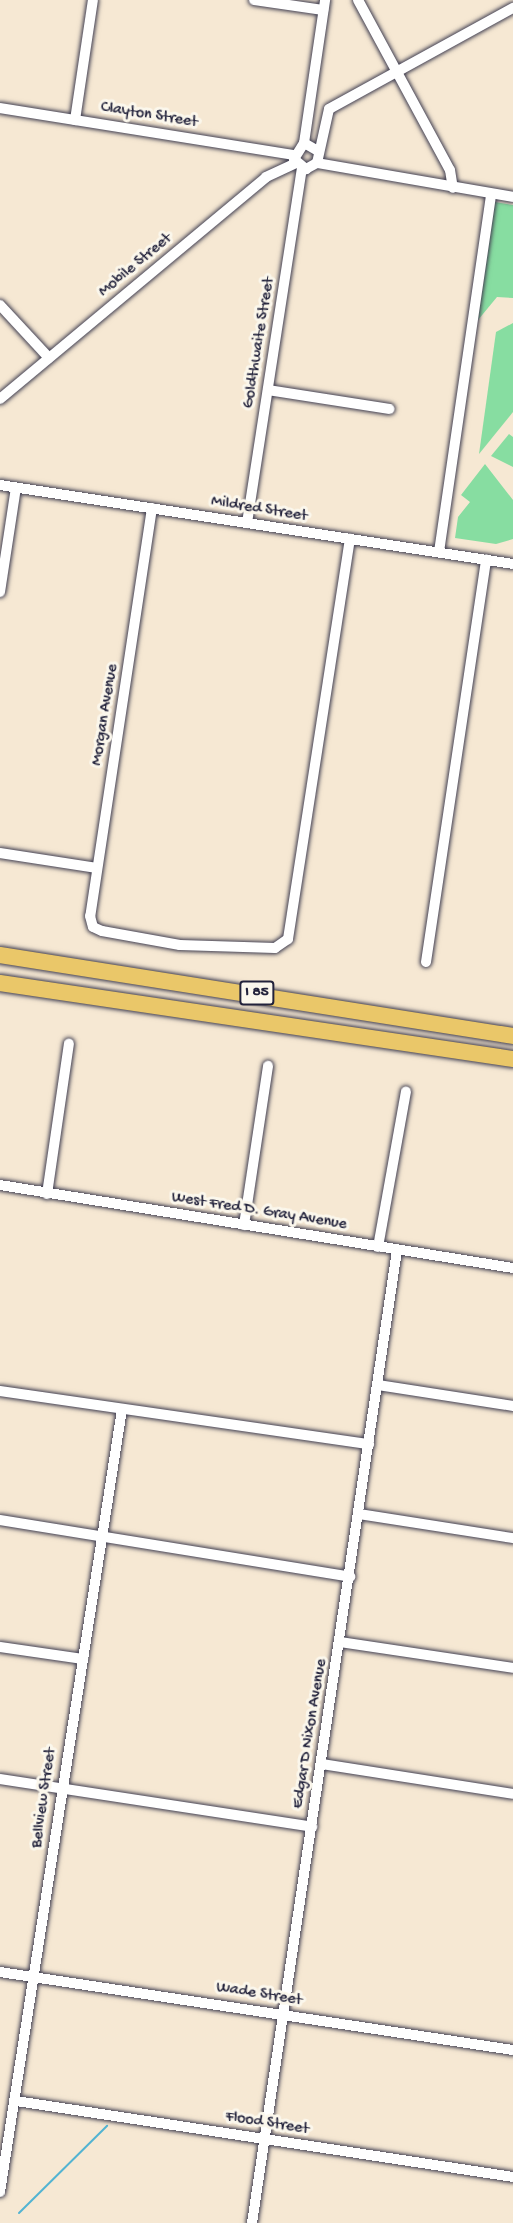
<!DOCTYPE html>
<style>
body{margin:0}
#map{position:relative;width:513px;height:2223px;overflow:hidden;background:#f6e8d3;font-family:"Gochi Hand",sans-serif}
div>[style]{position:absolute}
.green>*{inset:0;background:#87dda1}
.stream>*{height:2px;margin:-1px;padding:0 1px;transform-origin:1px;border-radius:1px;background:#53b4d2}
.roads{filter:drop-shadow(0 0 2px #424052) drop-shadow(0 0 2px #424052)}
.minor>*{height:10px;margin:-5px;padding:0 5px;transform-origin:5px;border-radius:5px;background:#fff}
.highway>*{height:16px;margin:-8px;padding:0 8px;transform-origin:8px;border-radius:8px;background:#eac769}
span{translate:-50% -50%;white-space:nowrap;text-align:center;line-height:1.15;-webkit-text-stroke:6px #fbf7ec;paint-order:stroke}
.shield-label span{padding:2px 4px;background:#fbf7ec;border:2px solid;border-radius:4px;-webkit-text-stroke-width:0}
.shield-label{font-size:15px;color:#22223b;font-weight:700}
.street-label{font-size:16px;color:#22223b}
</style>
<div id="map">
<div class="green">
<i style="clip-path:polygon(495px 202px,513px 205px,513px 298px,497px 297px,478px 320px)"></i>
<i style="clip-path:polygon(513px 323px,513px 412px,479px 454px,496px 332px)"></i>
<i style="clip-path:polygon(509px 434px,513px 437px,513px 467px,491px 456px)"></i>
<i style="clip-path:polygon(485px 464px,513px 500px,513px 539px,496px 544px,455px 538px,458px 517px,470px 502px,461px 495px)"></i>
</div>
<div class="stream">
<i style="left:19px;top:2213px;width:124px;rotate:-44.7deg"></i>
</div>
<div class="roads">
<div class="minor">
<i style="left:254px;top:0;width:70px;rotate:8.2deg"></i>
<i style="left:358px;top:0;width:193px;rotate:61.6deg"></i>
<i style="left:450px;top:170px;width:18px;rotate:81deg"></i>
<i style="left:0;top:108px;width:298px;rotate:9.1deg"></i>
<i style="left:329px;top:109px;width:210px;rotate:-28.8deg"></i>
<i style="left:75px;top:120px;width:121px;rotate:-81.5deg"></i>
<i style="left:304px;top:143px;width:145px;rotate:-81.6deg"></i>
<i style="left:318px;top:151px;width:16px;rotate:-150deg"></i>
<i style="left:304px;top:143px;width:19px;rotate:122deg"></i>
<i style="left:294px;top:159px;width:16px;rotate:40deg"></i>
<i style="left:306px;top:169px;width:13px;rotate:-29deg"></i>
<i style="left:317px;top:163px;width:55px;rotate:-77.5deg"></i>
<i style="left:317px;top:163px;width:199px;rotate:9.8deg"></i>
<i style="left:0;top:305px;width:72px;rotate:47.2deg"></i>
<i style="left:268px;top:390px;width:123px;rotate:8.9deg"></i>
<i style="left:0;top:399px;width:346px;rotate:-39.8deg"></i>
<i style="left:266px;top:177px;width:33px;rotate:-25deg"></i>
<i style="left:0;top:485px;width:519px;rotate:8.75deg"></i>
<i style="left:152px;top:508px;width:413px;rotate:98.6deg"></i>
<i style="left:90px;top:916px;width:11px;rotate:75deg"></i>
<i style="left:93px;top:927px;width:10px;rotate:24deg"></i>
<i style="left:102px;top:931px;width:79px;rotate:10.2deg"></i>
<i style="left:180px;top:945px;width:95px;rotate:1.8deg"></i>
<i style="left:275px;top:948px;width:16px;rotate:-35deg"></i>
<i style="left:288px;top:939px;width:405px;rotate:-81.2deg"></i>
<i style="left:247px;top:523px;width:359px;rotate:-81.2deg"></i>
<i style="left:439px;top:552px;width:362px;rotate:-81.7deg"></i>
<i style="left:0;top:592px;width:105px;rotate:-81.3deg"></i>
<i style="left:0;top:853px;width:98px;rotate:8.8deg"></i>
<i style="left:426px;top:962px;width:407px;rotate:-81.5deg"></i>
<i style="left:0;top:1185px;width:520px;rotate:9.19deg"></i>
<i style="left:47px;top:1194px;width:152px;rotate:-81.7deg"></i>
<i style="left:244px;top:1225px;width:161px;rotate:-81.4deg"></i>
<i style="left:378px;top:1247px;width:158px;rotate:-79.8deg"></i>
<i style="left:378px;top:1385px;width:137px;rotate:8.8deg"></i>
<i style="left:0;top:1391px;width:373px;rotate:8.2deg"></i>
<i style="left:359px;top:1514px;width:156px;rotate:8.9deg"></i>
<i style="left:0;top:1520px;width:355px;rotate:9.2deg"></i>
<i style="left:340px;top:1642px;width:175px;rotate:8.5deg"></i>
<i style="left:0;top:1647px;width:84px;rotate:8.2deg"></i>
<i style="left:322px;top:1764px;width:193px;rotate:8.9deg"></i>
<i style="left:0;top:1779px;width:316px;rotate:8.7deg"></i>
<i style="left:0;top:1972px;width:519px;rotate:8.65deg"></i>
<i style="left:16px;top:2101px;width:503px;rotate:8.69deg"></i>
<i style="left:0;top:2192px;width:792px;rotate:-81.14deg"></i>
<i style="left:252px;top:2223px;width:984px;rotate:-81.52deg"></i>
</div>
<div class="highway">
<i style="left:0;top:955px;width:519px;rotate:8.97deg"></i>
<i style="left:0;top:983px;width:519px;rotate:8.43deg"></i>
</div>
</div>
<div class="shield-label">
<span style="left:257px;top:993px">I 85</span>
</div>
<div class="street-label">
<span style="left:149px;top:116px;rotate:9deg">Clayton Street</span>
<span style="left:136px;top:266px;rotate:-40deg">Mobile Street</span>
<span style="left:260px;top:343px;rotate:-81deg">Goldthwaite Street</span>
<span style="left:259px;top:510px;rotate:9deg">Mildred Street</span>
<span style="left:106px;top:715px;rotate:-81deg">Morgan Avenue</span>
<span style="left:259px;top:1212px;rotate:9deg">West Fred D. Gray Avenue</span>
<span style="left:311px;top:1734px;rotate:-81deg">Edgar D Nixon Avenue</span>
<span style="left:45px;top:1798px;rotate:-82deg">Bellview Street</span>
<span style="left:259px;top:1995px;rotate:9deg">Wade Street</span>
<span style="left:267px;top:2124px;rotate:9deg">Flood Street</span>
</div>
</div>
